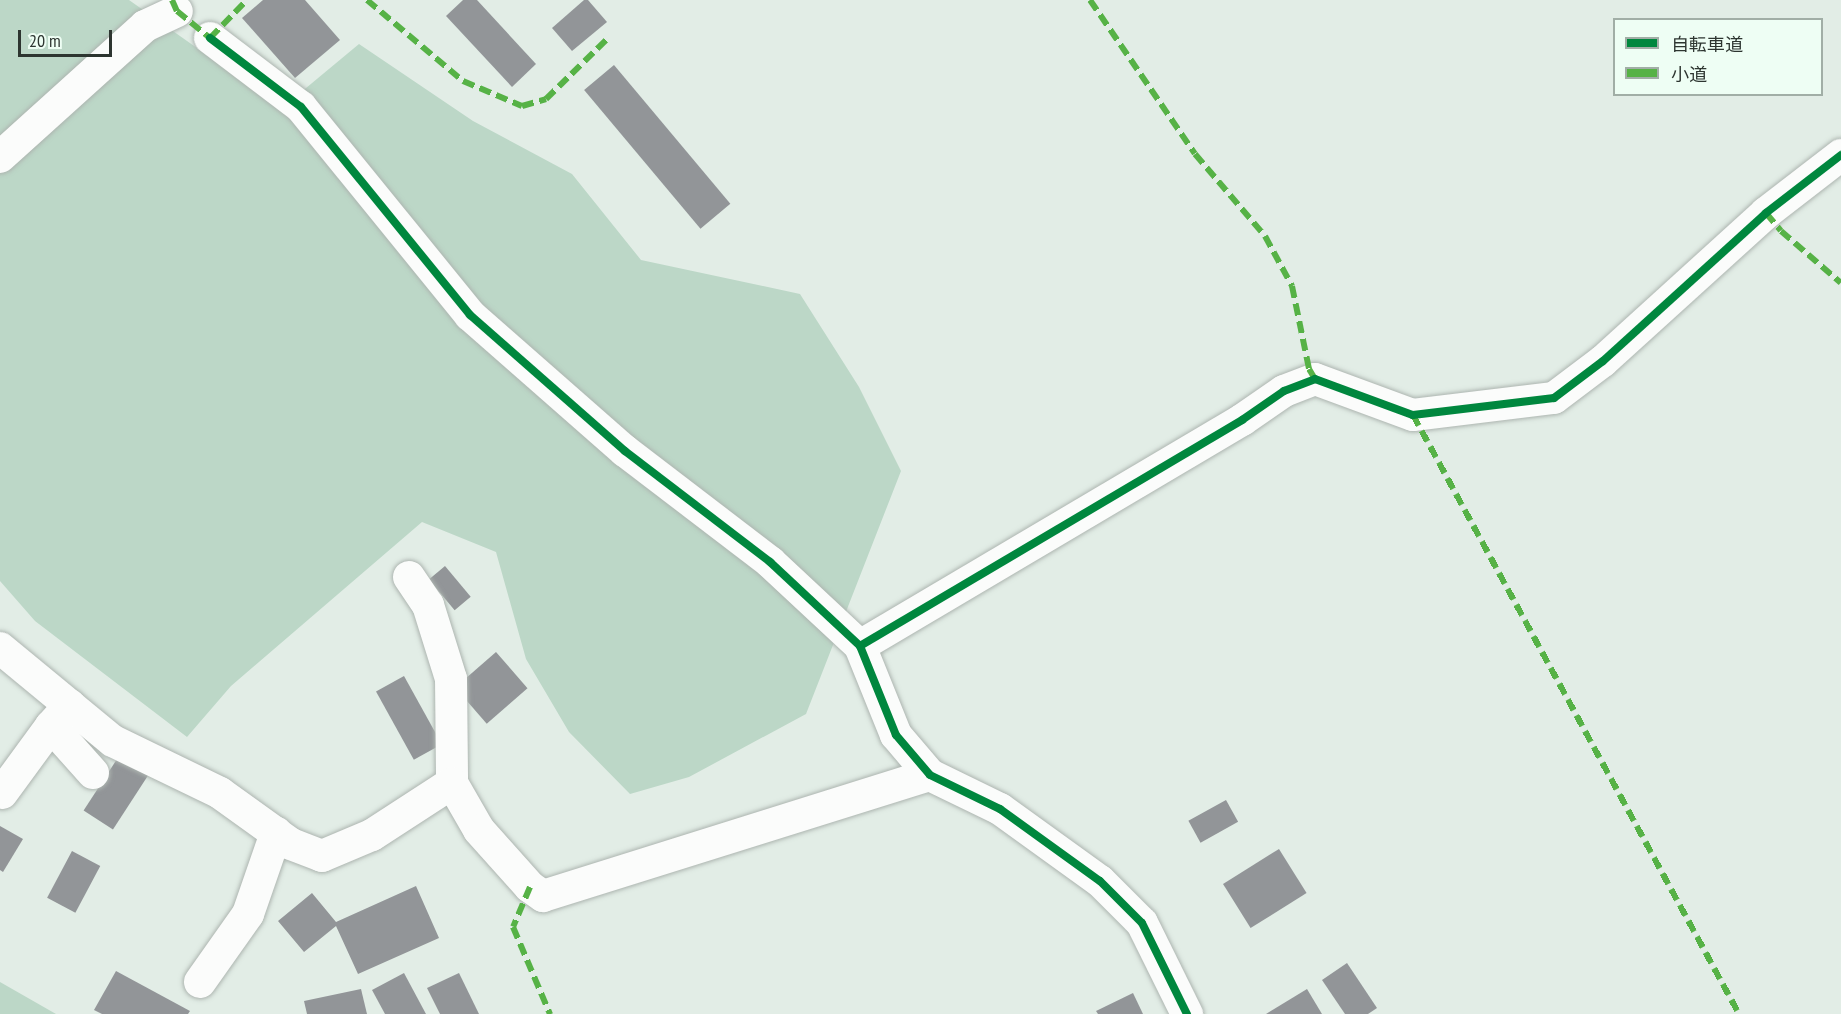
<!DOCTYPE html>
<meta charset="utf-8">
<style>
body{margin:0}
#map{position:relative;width:1841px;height:1014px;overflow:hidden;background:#e2ede6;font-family:"PT Sans Narrow","Noto Sans JP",sans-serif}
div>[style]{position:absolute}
.forest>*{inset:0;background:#bcd7c7}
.building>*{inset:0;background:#929598;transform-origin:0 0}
.roads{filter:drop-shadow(0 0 2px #adb5b0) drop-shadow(0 0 2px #adb5b0)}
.minor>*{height:32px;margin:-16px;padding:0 16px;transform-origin:16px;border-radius:16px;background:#fbfcfb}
.quiet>*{height:6px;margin-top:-3px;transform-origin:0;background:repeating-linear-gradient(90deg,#56b246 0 12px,transparent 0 18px)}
.cycleway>*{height:8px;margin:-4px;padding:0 4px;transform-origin:4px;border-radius:4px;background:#00873e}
span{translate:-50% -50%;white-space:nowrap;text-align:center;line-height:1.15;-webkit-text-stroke:6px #eefef4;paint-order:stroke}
.legend{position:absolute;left:1613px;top:18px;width:210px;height:78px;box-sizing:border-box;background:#eefef4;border:2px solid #a1aea6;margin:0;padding:8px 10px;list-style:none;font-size:18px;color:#2d3530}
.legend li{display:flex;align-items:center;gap:12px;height:30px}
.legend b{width:30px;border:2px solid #a1aea6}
.scale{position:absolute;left:18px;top:30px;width:94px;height:27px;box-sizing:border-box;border:3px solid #2d3530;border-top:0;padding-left:8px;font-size:18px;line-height:21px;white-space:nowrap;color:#2d3530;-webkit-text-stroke:4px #eefef4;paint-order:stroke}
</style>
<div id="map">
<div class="forest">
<i style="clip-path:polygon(0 0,129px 0,282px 108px,359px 44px,473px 121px,572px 174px,641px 260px,800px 294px,859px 387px,901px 471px,806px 714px,689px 777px,630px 794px,569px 732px,526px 659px,496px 552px,422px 522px,231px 686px,187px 737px,35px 621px,0 581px)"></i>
<i style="clip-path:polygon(0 982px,56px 1014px,0 1014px)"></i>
</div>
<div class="building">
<i style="clip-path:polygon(263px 0,305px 0,340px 40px,295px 78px,242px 18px)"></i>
<i style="clip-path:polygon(463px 0,477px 0,536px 64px,512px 87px,446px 16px)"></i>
<i style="clip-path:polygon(584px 0,588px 0,607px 22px,572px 51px,552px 28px)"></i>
<i style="left:614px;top:65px;width:181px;height:39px;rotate:50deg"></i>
<i style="left:445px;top:566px;width:40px;height:21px;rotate:50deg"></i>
<i style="left:496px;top:652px;width:48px;height:54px;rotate:49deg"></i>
<i style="left:404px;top:676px;width:78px;height:32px;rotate:61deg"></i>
<i style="left:119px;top:756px;width:35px;height:65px;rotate:33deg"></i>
<i style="left:1226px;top:800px;width:25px;height:43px;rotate:61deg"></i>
<i style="clip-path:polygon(0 826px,23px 839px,3px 872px,0 870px)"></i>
<i style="left:1279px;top:849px;width:52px;height:66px;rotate:58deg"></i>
<i style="left:72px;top:851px;width:32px;height:53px;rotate:28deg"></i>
<i style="clip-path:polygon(416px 886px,439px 938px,358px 974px,336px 926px,304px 952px,278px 921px,312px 893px,336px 922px)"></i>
<i style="clip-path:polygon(1347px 963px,1377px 1008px,1368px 1014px,1345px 1014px,1322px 980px)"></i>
<i style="clip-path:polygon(116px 971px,190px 1011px,188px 1014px,102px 1014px,94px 1010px)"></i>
<i style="clip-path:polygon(404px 973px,426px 1014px,385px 1014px,372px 990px)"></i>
<i style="clip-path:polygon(459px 973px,479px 1014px,440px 1014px,427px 988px)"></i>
<i style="clip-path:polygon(361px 989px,367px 1014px,307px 1014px,304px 1001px)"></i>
<i style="clip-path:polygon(1307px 989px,1322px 1014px,1266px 1014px)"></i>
<i style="clip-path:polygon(1133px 993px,1143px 1014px,1098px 1014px,1096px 1011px)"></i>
</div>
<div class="roads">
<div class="minor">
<i style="left:210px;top:38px;width:114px;rotate:37.2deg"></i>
<i style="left:301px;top:107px;width:268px;rotate:50.9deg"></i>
<i style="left:470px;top:315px;width:206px;rotate:41.3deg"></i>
<i style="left:625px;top:451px;width:183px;rotate:37.4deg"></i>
<i style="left:770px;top:562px;width:123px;rotate:43deg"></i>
<i style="left:860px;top:646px;width:96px;rotate:68deg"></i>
<i style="left:896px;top:735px;width:52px;rotate:49.6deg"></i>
<i style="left:930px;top:775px;width:78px;rotate:25.9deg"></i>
<i style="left:1000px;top:809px;width:123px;rotate:35.8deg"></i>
<i style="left:1100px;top:881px;width:59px;rotate:45deg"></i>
<i style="left:1142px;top:923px;width:102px;rotate:63.7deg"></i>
<i style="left:0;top:157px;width:195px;rotate:-42.1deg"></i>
<i style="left:145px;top:26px;width:35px;rotate:-25deg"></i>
<i style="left:409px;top:577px;width:34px;rotate:56deg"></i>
<i style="left:428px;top:605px;width:77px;rotate:72.7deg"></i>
<i style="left:451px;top:679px;width:104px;rotate:89.4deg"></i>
<i style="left:860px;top:646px;width:444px;rotate:-30.6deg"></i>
<i style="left:1242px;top:420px;width:51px;rotate:-34.6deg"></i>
<i style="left:1284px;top:391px;width:33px;rotate:-21deg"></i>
<i style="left:1315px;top:379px;width:104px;rotate:20.2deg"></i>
<i style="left:1413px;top:415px;width:142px;rotate:-6.9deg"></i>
<i style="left:1554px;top:398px;width:61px;rotate:-37.1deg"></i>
<i style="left:1603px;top:361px;width:220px;rotate:-42.2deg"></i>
<i style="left:1766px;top:213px;width:95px;rotate:-37.7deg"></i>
<i style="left:0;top:648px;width:146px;rotate:39.5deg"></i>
<i style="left:113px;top:741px;width:119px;rotate:25.9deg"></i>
<i style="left:220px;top:793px;width:87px;rotate:35.7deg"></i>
<i style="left:291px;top:844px;width:33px;rotate:21deg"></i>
<i style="left:322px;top:856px;width:54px;rotate:-22.8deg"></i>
<i style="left:372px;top:835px;width:95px;rotate:-33deg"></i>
<i style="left:452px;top:783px;width:54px;rotate:60.1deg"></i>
<i style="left:479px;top:830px;width:76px;rotate:48.2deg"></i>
<i style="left:530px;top:887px;width:16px;rotate:35deg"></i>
<i style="left:543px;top:896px;width:405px;rotate:-17.4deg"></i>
<i style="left:51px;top:726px;width:63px;rotate:48.2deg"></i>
<i style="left:2px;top:793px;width:83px;rotate:-53.8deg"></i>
<i style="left:51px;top:726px;width:28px;rotate:-48deg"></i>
<i style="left:200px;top:982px;width:83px;rotate:-54.8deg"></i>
<i style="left:248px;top:914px;width:86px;rotate:-70.9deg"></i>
</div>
</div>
<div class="quiet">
<i style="left:172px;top:0;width:12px;rotate:66deg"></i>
<i style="left:177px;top:11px;width:43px;rotate:39.3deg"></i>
<i style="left:210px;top:38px;width:53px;rotate:-45.8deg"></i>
<i style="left:367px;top:0;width:126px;rotate:40.2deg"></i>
<i style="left:463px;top:81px;width:64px;rotate:23deg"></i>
<i style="left:522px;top:106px;width:25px;rotate:-16deg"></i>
<i style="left:546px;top:99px;width:88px;rotate:-44.5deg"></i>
<i style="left:1090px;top:0;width:186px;rotate:55.7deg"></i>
<i style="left:1195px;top:154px;width:108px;rotate:49.5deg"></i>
<i style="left:1265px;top:236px;width:57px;rotate:61.6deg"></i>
<i style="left:1292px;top:286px;width:85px;rotate:78.4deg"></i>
<i style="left:1309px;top:369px;width:12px;rotate:59deg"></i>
<i style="left:1766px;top:213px;width:23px;rotate:50deg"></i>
<i style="left:1781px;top:231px;width:79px;rotate:40.9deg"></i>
<i style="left:1413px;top:415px;width:682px;rotate:61.44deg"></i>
<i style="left:530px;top:887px;width:43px;rotate:113deg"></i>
<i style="left:513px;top:927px;width:95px;rotate:67deg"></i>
</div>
<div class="cycleway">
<i style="left:210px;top:38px;width:114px;rotate:37.2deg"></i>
<i style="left:301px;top:107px;width:268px;rotate:50.9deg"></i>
<i style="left:470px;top:315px;width:206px;rotate:41.3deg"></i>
<i style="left:625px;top:451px;width:183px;rotate:37.4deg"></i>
<i style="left:770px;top:562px;width:123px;rotate:43deg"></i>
<i style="left:860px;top:646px;width:96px;rotate:68deg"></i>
<i style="left:896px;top:735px;width:52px;rotate:49.6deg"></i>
<i style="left:930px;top:775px;width:78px;rotate:25.9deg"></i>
<i style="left:1000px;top:809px;width:123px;rotate:35.8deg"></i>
<i style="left:1100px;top:881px;width:59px;rotate:45deg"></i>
<i style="left:1142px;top:923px;width:102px;rotate:63.7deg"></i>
<i style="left:860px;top:646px;width:444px;rotate:-30.6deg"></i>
<i style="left:1242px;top:420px;width:51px;rotate:-34.6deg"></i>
<i style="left:1284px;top:391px;width:33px;rotate:-21deg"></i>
<i style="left:1315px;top:379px;width:104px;rotate:20.2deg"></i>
<i style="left:1413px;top:415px;width:142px;rotate:-6.9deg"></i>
<i style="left:1554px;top:398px;width:61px;rotate:-37.1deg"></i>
<i style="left:1603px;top:361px;width:220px;rotate:-42.2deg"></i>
<i style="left:1766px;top:213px;width:95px;rotate:-37.7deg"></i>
</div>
<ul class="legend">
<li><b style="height:8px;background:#00873e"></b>自転車道</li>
<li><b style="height:8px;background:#56b246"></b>小道</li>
</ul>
<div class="scale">20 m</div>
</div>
